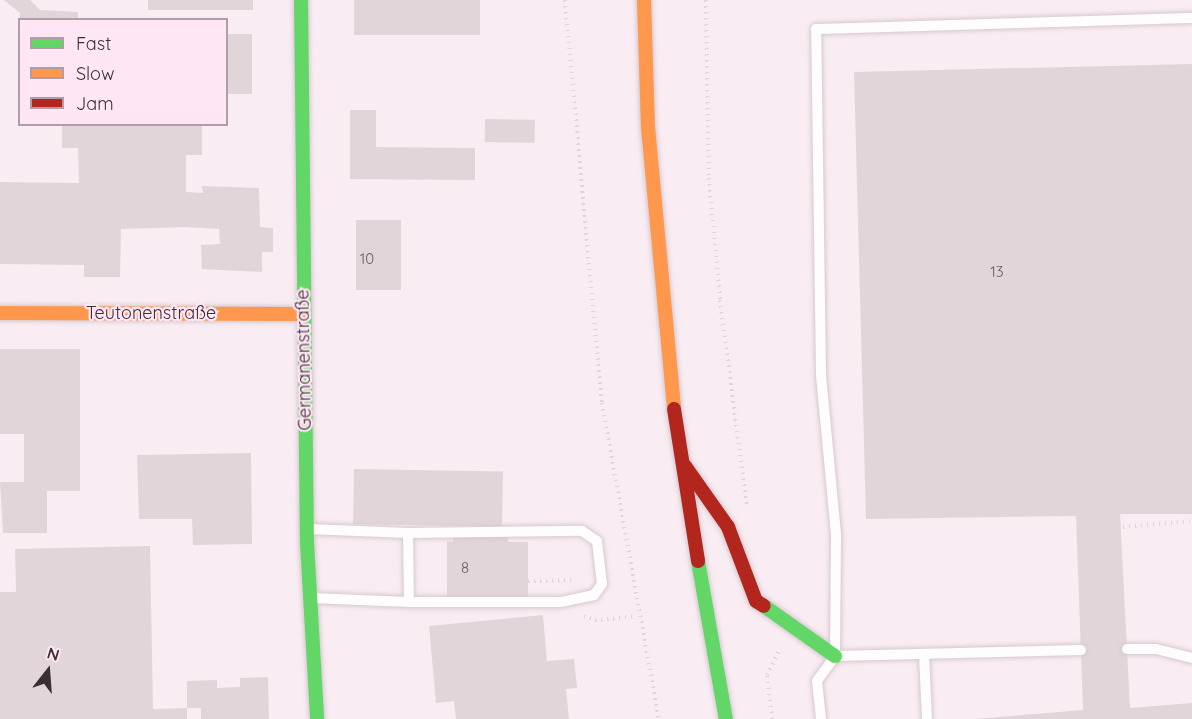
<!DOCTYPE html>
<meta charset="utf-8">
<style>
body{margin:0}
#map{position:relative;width:1192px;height:719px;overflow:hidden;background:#f9ecf3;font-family:Quicksand,sans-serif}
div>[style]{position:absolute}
.building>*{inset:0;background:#e2d5d9;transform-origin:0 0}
.path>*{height:4px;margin-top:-2px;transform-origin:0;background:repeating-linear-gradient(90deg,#dcd8da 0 1.5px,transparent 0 6px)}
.roads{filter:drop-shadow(0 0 2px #d5c9cf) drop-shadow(0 0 2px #d5c9cf)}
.lane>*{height:10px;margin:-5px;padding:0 5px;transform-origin:5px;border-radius:5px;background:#fefcfd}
.fast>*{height:14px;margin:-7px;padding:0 7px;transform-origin:7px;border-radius:7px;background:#63d668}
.slow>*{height:14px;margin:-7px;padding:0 7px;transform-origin:7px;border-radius:7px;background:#ff974d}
.jam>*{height:14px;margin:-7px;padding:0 7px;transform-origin:7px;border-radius:7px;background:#b3261e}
span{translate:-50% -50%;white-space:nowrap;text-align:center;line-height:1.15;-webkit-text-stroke:4.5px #ffe6f4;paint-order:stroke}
.number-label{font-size:15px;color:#665960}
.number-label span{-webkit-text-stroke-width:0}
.street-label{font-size:18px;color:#3b2f36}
.legend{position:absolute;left:18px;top:18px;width:210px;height:108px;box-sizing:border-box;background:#ffe6f4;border:2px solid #b19da8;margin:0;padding:8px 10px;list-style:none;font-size:18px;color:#3b2f36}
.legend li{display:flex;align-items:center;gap:12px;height:30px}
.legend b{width:30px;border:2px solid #b19da8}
.north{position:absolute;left:18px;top:641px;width:60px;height:60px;-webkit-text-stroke:4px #ffe6f4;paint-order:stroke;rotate:17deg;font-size:16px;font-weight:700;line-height:24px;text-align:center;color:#3b2f36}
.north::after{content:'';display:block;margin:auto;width:21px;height:27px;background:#3b2f36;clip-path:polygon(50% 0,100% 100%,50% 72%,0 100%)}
</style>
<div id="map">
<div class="building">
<i style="clip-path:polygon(4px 0,30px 0,40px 10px,78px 12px,78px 20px,20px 20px,20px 13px)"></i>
<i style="left:148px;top:0;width:105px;height:10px"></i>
<i style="left:354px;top:0;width:126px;height:35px"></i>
<i style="left:226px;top:34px;width:26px;height:60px"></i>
<i style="clip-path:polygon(1192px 64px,1192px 514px,1120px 514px,1130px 708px,1192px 703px,1192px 719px,975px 719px,1083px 710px,1076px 516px,866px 519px,854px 72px)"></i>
<i style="clip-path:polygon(350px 110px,376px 110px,376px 147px,475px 148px,475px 180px,350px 179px)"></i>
<i style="left:485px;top:119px;width:50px;height:23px;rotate:1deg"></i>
<i style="clip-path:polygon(62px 124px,202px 124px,202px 155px,186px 155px,186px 192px,203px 193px,202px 186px,259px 188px,260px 227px,273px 228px,273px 252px,262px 252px,262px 272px,202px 269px,201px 245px,220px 244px,219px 229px,186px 227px,121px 229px,120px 277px,84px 277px,84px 265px,0 264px,0 182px,79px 183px,78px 148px,62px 148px)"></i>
<i style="left:356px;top:220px;width:45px;height:70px"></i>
<i style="clip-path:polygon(0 349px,80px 349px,80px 491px,47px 491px,47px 533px,3px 533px,0 482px,24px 482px,24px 434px,0 434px)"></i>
<i style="clip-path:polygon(251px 453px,252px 544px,193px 545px,192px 519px,139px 519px,137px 455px)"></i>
<i style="left:354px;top:469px;width:149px;height:55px;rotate:1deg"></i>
<i style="clip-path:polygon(453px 528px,508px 528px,508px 542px,528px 542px,528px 598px,447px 598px,447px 541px,453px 542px)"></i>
<i style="clip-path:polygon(150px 546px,153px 709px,187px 708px,187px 719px,0 719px,0 592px,16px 592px,15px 549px)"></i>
<i style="clip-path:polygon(543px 615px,547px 661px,574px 659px,577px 688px,566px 689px,569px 719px,456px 719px,454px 701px,436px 703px,429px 626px)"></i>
<i style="clip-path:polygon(268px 677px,269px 719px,201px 719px,201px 708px,187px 708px,187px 681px,217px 680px,217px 688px,240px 687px,240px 678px)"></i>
</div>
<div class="path">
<i style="left:565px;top:0;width:405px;rotate:84.8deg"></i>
<i style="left:602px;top:403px;width:321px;rotate:79.8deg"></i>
<i style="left:706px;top:0;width:178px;rotate:89deg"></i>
<i style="left:709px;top:178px;width:122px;rotate:84.8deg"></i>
<i style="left:720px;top:300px;width:210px;rotate:82.6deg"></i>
<i style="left:1099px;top:529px;width:93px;rotate:-4.9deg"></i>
<i style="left:528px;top:581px;width:44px;rotate:-1.3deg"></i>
<i style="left:584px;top:616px;width:12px;rotate:20deg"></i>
<i style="left:595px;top:620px;width:42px;rotate:-5.4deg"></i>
<i style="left:772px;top:719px;width:44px;rotate:-96.5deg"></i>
<i style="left:767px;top:675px;width:30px;rotate:-64deg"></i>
</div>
<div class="roads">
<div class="lane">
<i style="left:308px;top:529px;width:100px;rotate:2.3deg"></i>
<i style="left:408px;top:533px;width:69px;rotate:89.2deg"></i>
<i style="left:409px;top:602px;width:99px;rotate:-177.7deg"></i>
<i style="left:408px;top:533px;width:174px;rotate:-0.7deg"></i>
<i style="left:582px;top:531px;width:18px;rotate:34deg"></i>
<i style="left:597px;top:541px;width:43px;rotate:83.4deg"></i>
<i style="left:602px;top:584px;width:14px;rotate:126deg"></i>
<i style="left:594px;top:595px;width:34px;rotate:168deg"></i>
<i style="left:561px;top:602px;width:152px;rotate:180deg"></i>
<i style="left:1127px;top:649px;width:29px"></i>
<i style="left:1156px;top:649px;width:37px;rotate:14deg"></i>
<i style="left:924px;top:655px;width:64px;rotate:87.3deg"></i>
<i style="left:836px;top:656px;width:245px;rotate:-1.4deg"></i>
<i style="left:821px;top:719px;width:38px;rotate:-96deg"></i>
<i style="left:817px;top:681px;width:31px;rotate:-54deg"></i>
<i style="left:835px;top:656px;width:122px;rotate:-89.5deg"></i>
<i style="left:836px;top:534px;width:161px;rotate:-95.4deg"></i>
<i style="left:821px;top:374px;width:345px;rotate:-90.8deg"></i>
<i style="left:816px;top:29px;width:376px;rotate:-1.7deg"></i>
</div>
<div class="fast">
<i style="left:301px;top:0;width:543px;rotate:89.37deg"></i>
<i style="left:307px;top:543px;width:176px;rotate:86.7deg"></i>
<i style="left:698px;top:561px;width:160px;rotate:80deg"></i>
<i style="left:764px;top:606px;width:87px;rotate:35.2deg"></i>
</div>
<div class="slow">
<i style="left:644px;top:0;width:127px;rotate:88.2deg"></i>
<i style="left:648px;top:127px;width:283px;rotate:84.7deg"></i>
<i style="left:0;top:313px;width:303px;rotate:0.2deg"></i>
</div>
<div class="jam">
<i style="left:674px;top:409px;width:154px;rotate:81deg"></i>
<i style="left:685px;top:466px;width:75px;rotate:54.8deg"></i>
<i style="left:728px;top:527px;width:79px;rotate:69.3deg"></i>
<i style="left:756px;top:601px;width:9px;rotate:32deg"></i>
</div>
</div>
<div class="number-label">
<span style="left:367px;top:259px">10</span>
<span style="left:997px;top:272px">13</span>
<span style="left:465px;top:568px">8</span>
</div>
<div class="street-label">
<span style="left:151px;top:313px">Teutonenstraße</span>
<span style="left:304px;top:360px;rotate:-91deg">Germanenstraße</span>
</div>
<ul class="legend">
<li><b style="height:8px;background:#63d668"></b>Fast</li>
<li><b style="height:8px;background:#ff974d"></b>Slow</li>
<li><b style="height:8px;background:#b3261e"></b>Jam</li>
</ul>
<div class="north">N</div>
</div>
